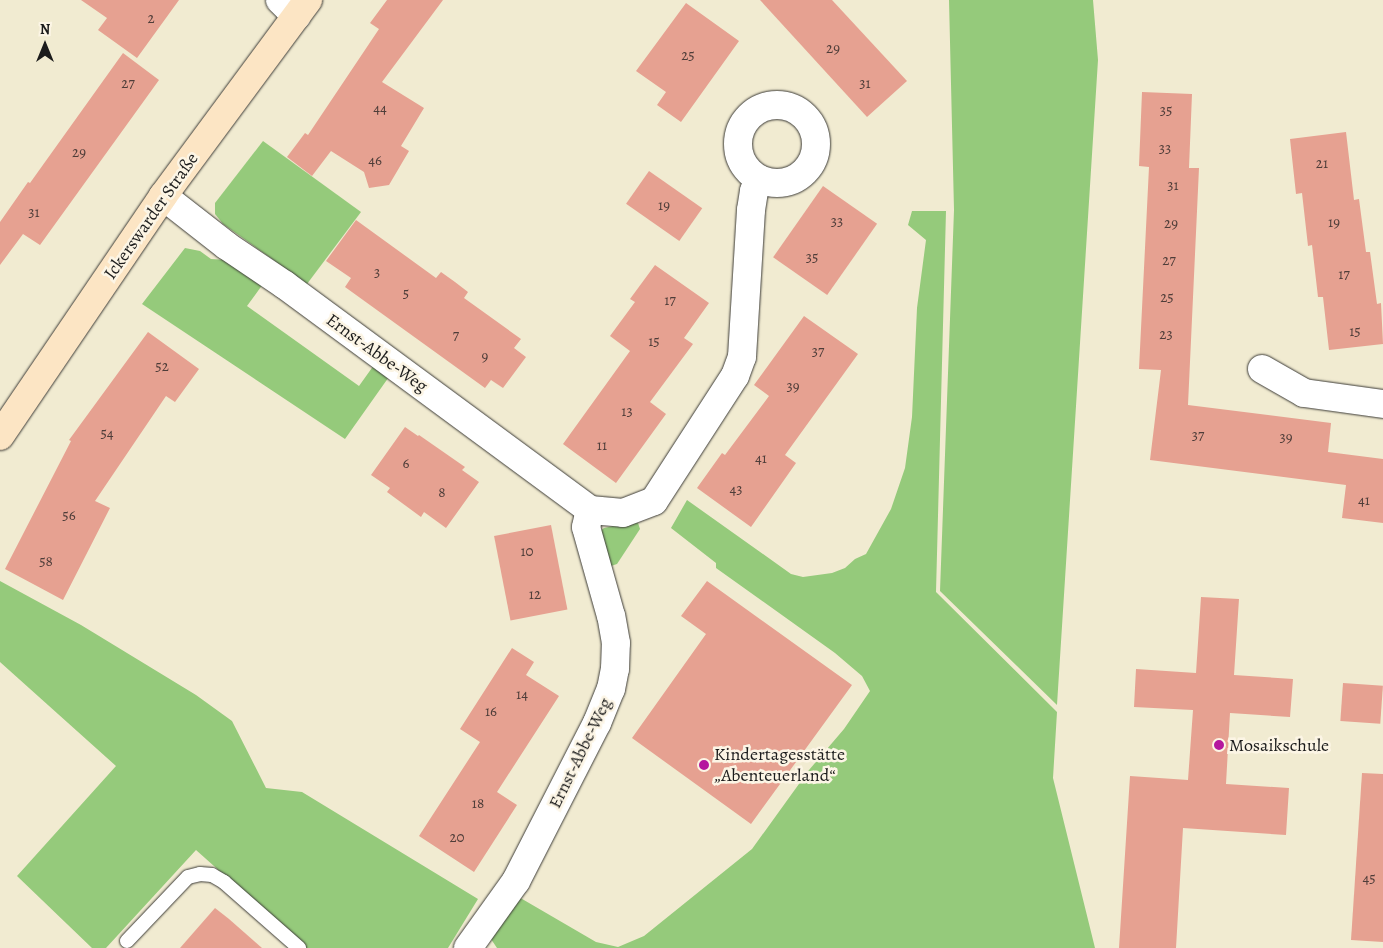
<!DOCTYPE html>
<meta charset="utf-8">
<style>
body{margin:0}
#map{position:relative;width:1383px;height:948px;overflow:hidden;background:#f1ebd1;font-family:Alegreya,serif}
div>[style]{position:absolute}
.green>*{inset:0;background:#95ca7b}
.building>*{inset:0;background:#e6a191;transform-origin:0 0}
.roads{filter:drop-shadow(0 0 1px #3c3b37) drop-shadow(0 0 1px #3c3b37)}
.lane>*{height:14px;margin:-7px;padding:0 7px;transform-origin:7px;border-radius:7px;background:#fff}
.street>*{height:28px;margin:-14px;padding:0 14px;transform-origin:14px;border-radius:14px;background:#fff}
.street>.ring{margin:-14px;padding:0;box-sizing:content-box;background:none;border:28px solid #fff;border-radius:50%}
.secondary>*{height:28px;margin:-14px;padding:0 14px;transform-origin:14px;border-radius:14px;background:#fce5c4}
.dots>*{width:14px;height:14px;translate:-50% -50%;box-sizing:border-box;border:2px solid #fcf5e5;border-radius:50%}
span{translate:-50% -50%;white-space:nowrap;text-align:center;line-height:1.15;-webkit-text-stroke:5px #fcf5e5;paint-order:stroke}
.number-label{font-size:15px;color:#4e3d39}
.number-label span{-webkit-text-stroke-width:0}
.street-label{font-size:18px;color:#1c1c1c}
.poi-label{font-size:18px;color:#1c1c1c}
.left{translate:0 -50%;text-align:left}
.north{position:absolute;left:20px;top:20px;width:50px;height:50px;-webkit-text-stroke:4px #fcf5e5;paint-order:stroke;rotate:0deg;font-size:14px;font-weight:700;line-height:20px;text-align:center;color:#1c1c1c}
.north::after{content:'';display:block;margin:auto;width:18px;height:22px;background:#1c1c1c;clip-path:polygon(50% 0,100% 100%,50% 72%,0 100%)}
</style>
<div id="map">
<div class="green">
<i style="clip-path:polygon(949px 0,1093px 0,1098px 60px,1057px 705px,940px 591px,954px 210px)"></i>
<i style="clip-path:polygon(263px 141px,361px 212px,307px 284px,223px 224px,215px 214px,215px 203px)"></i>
<i style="clip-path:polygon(912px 211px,946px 211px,936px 592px,1057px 712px,1053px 778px,1095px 948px,497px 948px,491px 939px,517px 896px,596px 942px,618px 947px,644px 936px,752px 849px,809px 770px,844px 729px,870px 691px,862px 676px,835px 653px,716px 568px,716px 563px,671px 528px,687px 500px,791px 574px,803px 577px,832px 573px,845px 568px,855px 559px,866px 554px,891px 509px,905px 468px,912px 417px,917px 308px,926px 240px,908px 225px)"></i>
<i style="clip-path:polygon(185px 248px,200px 251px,211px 259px,227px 260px,263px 284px,247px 306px,359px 386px,374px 365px,391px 374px,345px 439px,142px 304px)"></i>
<i style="clip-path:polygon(632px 522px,638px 523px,640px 529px,617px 564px,611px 566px,600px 531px,604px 528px)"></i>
<i style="clip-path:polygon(0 581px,81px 625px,196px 695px,232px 721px,266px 788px,302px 792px,478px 899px,448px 948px,306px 948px,196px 850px,106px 948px,92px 948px,17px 876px,116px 766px,0 662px)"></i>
</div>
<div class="building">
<i style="clip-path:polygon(81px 0,179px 0,137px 58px,98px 30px,107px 18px)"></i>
<i style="clip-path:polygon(387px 0,443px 0,382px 82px,424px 108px,401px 146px,409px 151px,389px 185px,369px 188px,364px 172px,331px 151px,312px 176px,287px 157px,305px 133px,308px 135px,379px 29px,370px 23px)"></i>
<i style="clip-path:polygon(760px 0,832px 0,907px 81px,867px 117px)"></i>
<i style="clip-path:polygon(686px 3px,739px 41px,681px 122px,657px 105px,666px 92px,636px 71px)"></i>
<i style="clip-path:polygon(123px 53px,159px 80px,40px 245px,23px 234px,0 265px,0 222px,28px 182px,30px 183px)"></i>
<i style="clip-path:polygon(1142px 92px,1192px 94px,1189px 168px,1199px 168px,1188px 405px,1331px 423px,1328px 452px,1383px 459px,1383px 523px,1342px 518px,1346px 485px,1150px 460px,1161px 370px,1139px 369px,1149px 167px,1139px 166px)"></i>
<i style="clip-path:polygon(1346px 132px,1354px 200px,1359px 199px,1366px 252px,1370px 252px,1377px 304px,1381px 303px,1383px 344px,1329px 350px,1323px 297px,1318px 297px,1312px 245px,1308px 246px,1302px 193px,1296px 194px,1290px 139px)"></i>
<i style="left:649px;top:171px;width:65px;height:40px;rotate:35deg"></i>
<i style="left:823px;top:186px;width:66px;height:87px;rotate:35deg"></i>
<i style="clip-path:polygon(356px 220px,436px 278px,441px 272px,455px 282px,468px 292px,464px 298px,521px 339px,514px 348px,526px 357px,503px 388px,491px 380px,485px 388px,345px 287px,351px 278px,326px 261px)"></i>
<i style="clip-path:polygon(655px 265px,709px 303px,684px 338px,693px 344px,650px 402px,666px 414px,616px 483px,563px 444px,630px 351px,610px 336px,635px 302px,630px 299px)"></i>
<i style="clip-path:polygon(804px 316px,858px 354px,785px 455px,796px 463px,751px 527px,697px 488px,722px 453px,725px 455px,769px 396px,754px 385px)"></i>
<i style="clip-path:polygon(148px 332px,199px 369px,175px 402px,166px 396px,95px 501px,110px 508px,63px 600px,5px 569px,71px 441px,69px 440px)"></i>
<i style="clip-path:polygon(405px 427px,418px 436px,419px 435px,465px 467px,462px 470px,479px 482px,446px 528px,424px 512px,421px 517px,387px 492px,390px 488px,371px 475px)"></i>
<i style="left:551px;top:525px;width:86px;height:58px;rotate:79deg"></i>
<i style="clip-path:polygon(707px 581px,852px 685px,751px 824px,632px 738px,706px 634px,681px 616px)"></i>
<i style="clip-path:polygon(1201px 597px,1239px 599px,1234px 675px,1293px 679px,1290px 717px,1230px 713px,1226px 784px,1289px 788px,1286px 835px,1183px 828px,1176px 948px,1119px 948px,1130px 776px,1188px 780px,1193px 710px,1134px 707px,1136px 669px,1196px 673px)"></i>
<i style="clip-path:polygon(512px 648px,534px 662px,526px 675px,559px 696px,497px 792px,517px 805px,474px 872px,419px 836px,480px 742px,460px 729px)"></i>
<i style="left:1343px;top:683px;width:40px;height:38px;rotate:4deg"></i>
<i style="clip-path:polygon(1362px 773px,1383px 774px,1383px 942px,1351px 940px)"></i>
<i style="clip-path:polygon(215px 908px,229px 919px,262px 948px,180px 948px)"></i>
</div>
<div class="roads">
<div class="lane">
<i style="left:127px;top:941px;width:88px;rotate:-46.4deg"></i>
<i style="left:188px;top:877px;width:12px;rotate:-14deg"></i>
<i style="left:200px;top:874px;width:12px;rotate:5deg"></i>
<i style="left:212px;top:875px;width:14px;rotate:30deg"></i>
<i style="left:224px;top:882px;width:100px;rotate:41.3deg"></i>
</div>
<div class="street">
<i style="left:280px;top:0;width:23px;rotate:45deg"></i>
<i class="ring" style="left:738px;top:105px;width:50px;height:50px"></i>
<i style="left:163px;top:196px;width:81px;rotate:38deg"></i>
<i style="left:227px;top:246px;width:70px;rotate:33.9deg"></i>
<i style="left:285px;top:285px;width:379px;rotate:36.4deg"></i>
<i style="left:1262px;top:369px;width:48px;rotate:29.7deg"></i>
<i style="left:1304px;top:393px;width:80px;rotate:7.9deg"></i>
<i style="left:468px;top:948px;width:82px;rotate:-54.4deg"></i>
<i style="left:516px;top:881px;width:178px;rotate:-62.9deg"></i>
<i style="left:597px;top:723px;width:37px;rotate:-68deg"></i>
<i style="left:611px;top:689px;width:20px;rotate:-79deg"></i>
<i style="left:615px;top:669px;width:26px;rotate:-88deg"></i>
<i style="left:616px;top:643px;width:27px;rotate:-100deg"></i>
<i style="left:611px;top:616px;width:92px;rotate:-105.7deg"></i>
<i style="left:586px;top:527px;width:17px;rotate:-77deg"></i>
<i style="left:590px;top:510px;width:33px;rotate:5deg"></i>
<i style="left:623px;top:513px;width:33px;rotate:-21deg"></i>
<i style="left:654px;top:501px;width:149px;rotate:-57.1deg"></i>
<i style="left:735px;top:376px;width:20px;rotate:-70deg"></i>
<i style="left:742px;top:357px;width:147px;rotate:-86.5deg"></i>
<i style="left:751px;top:210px;width:19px;rotate:-81deg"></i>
<i style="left:754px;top:191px;width:13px;rotate:-67deg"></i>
</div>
<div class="secondary">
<i style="left:0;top:436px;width:290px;rotate:-55.8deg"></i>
<i style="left:163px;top:196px;width:244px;rotate:-53.5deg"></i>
</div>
</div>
<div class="dots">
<i style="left:1219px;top:745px;background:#b5179e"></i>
<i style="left:704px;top:765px;background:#b5179e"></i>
</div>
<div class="number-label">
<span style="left:151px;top:19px">2</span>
<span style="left:833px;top:49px">29</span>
<span style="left:688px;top:56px">25</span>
<span style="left:128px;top:84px">27</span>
<span style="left:865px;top:84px">31</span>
<span style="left:380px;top:109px">44</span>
<span style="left:1166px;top:111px">35</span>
<span style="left:1165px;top:149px">33</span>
<span style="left:79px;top:153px">29</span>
<span style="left:375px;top:161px">46</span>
<span style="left:1322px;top:164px">21</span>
<span style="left:1173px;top:186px">31</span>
<span style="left:664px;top:206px">19</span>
<span style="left:34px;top:213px">31</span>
<span style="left:837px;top:222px">33</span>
<span style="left:1334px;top:223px">19</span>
<span style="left:1171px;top:224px">29</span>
<span style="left:812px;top:258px">35</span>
<span style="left:1169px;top:261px">27</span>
<span style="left:377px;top:273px">3</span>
<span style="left:1344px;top:275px">17</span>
<span style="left:406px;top:294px">5</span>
<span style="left:1167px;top:298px">25</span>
<span style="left:670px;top:301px">17</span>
<span style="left:1355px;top:332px">15</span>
<span style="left:1166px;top:335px">23</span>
<span style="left:456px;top:336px">7</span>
<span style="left:654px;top:342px">15</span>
<span style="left:818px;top:352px">37</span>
<span style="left:485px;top:357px">9</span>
<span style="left:162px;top:367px">52</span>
<span style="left:793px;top:387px">39</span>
<span style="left:627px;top:412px">13</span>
<span style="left:107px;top:434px">54</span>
<span style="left:1198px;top:436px">37</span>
<span style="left:1286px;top:438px">39</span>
<span style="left:602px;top:446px">11</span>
<span style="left:761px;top:459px">41</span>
<span style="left:406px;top:464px">6</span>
<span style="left:736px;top:490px">43</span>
<span style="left:442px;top:493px">8</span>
<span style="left:1364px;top:501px">41</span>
<span style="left:69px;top:516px">56</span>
<span style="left:527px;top:552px">10</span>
<span style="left:46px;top:562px">58</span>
<span style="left:535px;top:595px">12</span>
<span style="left:522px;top:695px">14</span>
<span style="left:491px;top:712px">16</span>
<span style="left:478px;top:804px">18</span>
<span style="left:457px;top:838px">20</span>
<span style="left:1369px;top:879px">45</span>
</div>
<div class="street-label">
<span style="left:151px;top:216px;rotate:-55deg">Ickerswarder Straße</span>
<span style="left:377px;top:353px;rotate:36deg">Ernst-Abbe-Weg</span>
<span style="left:580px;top:753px;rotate:-64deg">Ernst-Abbe-Weg</span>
</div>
<div class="poi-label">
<span class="left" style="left:1229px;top:745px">Mosaikschule</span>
<span class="left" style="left:714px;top:765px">Kindertagesstätte<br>„Abenteuerland“</span>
</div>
<div class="north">N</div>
</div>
